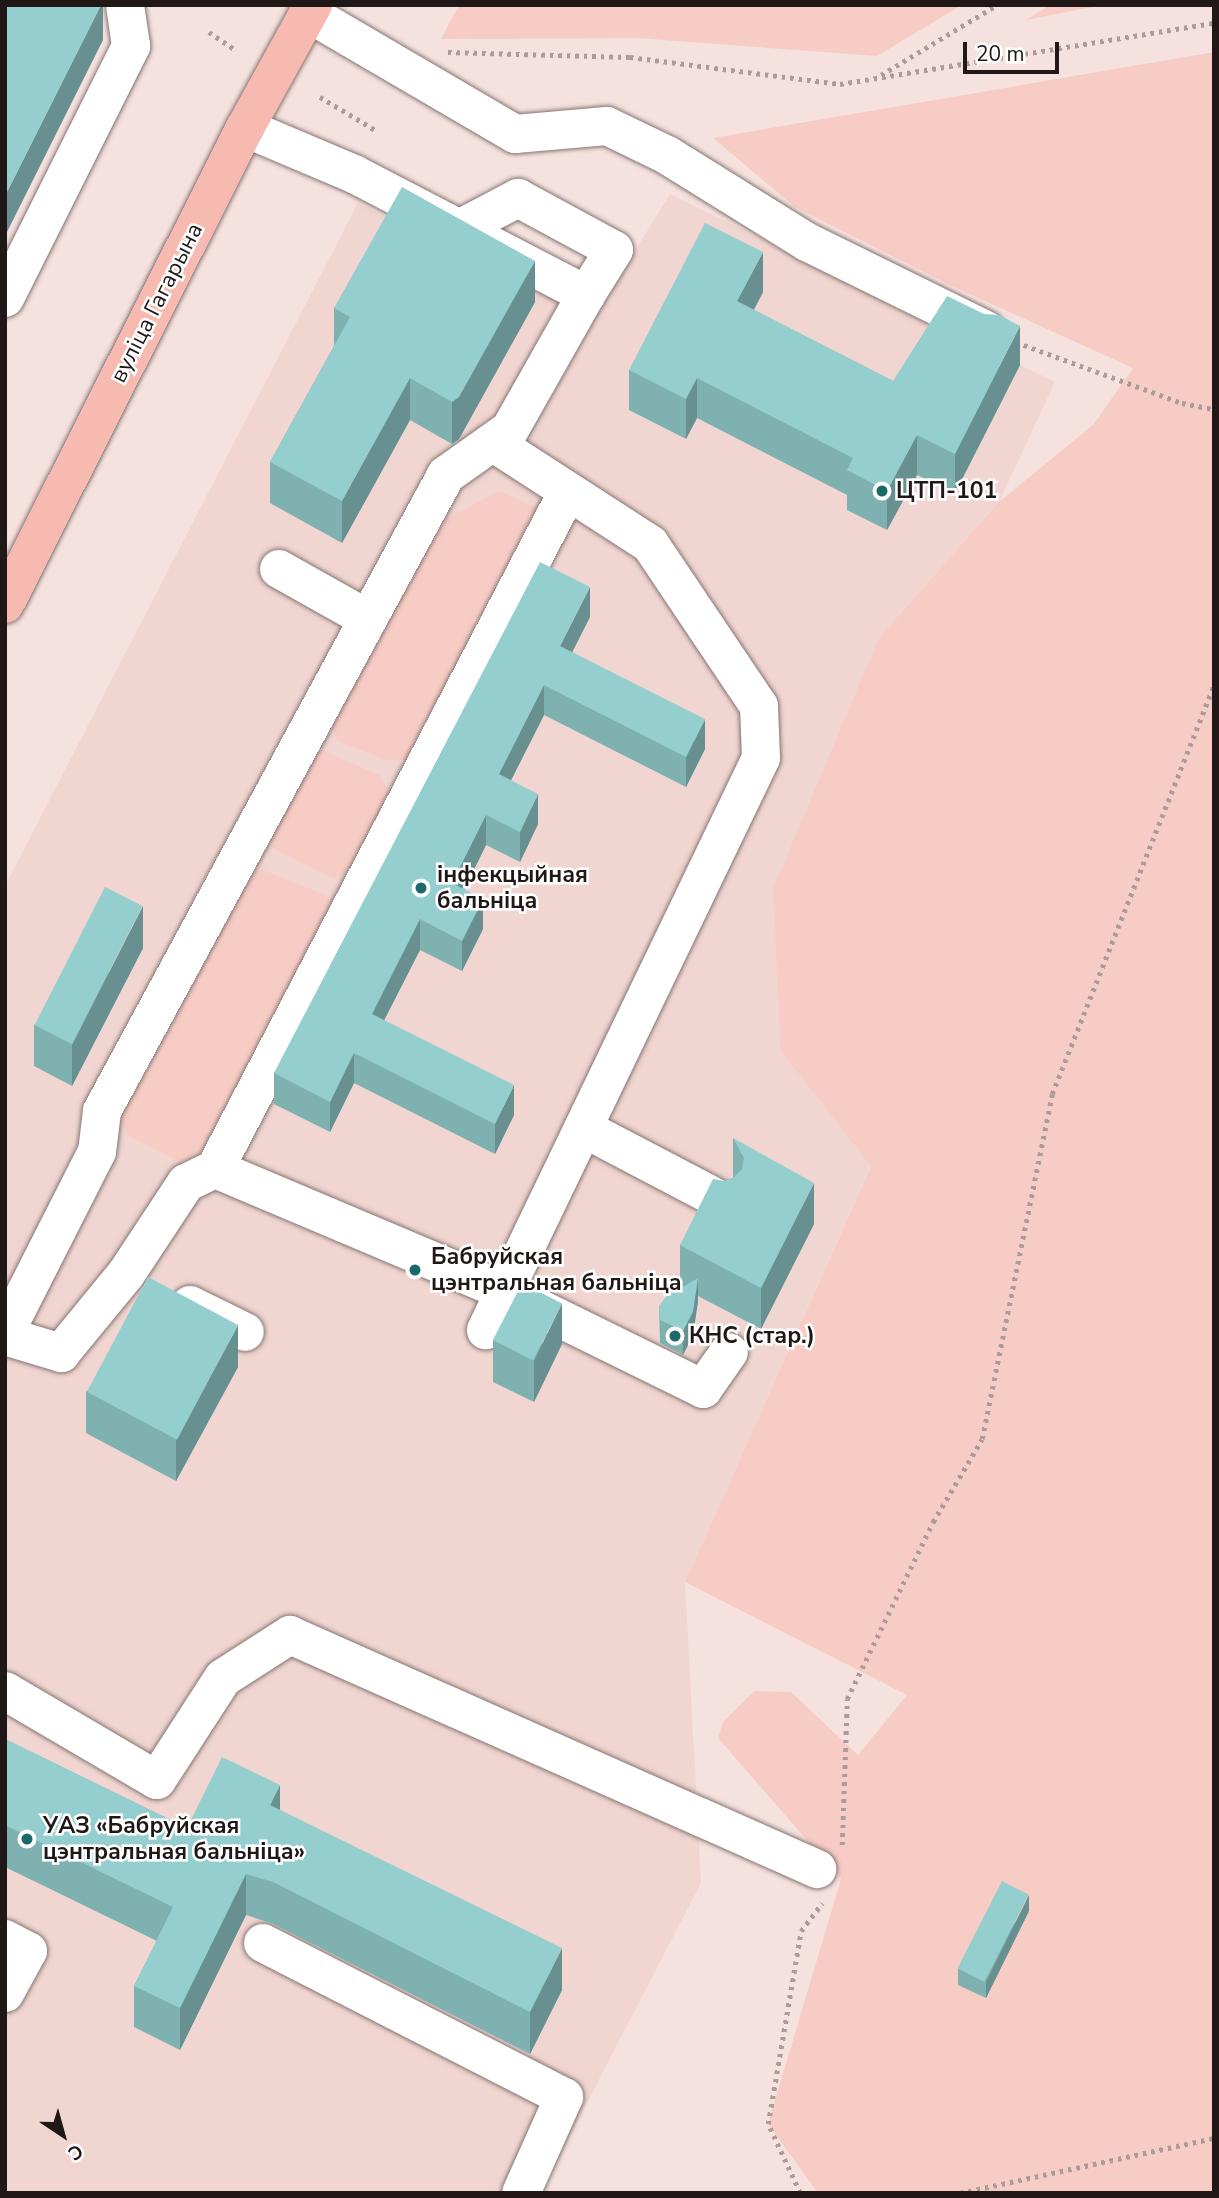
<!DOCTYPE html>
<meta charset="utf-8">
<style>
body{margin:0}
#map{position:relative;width:1219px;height:2198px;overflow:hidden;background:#f5e2df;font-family:"Nunito Sans",sans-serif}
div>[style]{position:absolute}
.built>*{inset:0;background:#f0d5d0}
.green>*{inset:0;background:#f7ccc5}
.path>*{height:4.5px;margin-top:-2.25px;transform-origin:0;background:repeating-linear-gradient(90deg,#ab9c9a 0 3.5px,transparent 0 8.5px)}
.roads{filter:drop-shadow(0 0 2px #867572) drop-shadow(0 0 2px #867572)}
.minor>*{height:38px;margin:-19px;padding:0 19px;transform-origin:19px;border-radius:19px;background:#fff}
.major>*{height:38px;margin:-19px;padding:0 19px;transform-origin:19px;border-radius:19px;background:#f7bab1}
.wall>*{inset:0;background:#80b1b1}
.shaded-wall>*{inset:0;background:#689090}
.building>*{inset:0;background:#95cece;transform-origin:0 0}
.dots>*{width:19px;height:19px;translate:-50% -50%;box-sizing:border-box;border:4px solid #fff;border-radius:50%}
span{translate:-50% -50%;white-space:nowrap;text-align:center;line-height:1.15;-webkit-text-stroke:5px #fff;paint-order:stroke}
.street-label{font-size:23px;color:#1f1817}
.poi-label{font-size:23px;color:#1f1817;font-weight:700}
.left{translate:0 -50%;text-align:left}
.frame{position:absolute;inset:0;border:7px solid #1f1817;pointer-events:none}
.north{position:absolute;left:28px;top:2100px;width:70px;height:70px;-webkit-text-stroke:5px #fff;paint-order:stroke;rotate:144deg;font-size:19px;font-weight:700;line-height:28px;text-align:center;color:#1f1817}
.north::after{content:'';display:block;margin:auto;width:24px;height:32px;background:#1f1817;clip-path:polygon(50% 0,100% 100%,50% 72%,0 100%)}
.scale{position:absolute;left:963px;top:42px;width:96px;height:32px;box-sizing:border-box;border:4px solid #1f1817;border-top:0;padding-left:9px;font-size:21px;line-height:24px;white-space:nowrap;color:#1f1817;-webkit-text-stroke:5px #fff;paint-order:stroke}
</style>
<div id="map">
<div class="built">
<i style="clip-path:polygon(670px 194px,1055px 382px,999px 502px,879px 638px,781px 1051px,871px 1165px,685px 1582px,701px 1883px,540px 2193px,5px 2193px,5px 886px,358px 203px,593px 319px)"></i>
</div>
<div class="green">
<i style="clip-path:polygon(459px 5px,962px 5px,877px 56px,636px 38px,441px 39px)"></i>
<i style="clip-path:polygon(1050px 5px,1103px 5px,1026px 20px)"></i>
<i style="clip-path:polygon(1214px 52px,1214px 2193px,818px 2193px,768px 2124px,841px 1879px,718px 1738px,723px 1722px,754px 1691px,791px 1692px,858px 1755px,907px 1695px,685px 1582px,871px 1166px,781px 1051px,773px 889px,879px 638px,999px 502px,1094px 424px,1133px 368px,952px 286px,795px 207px,713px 138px)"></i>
<i style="clip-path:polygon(499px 491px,536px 508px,421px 742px,405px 760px,386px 760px,338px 741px,321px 708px,418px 534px)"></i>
<i style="clip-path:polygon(321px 750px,381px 776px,390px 794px,356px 871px,333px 878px,272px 848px,262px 828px,294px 764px)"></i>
<i style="clip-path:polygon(260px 869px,328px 896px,331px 916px,213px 1147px,186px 1164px,129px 1136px,120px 1122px,121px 1106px,237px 886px)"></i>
</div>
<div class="path">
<i style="left:209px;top:32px;width:32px;rotate:34deg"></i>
<i style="left:448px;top:52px;width:182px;rotate:1.6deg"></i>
<i style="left:630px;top:57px;width:212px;rotate:7.3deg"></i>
<i style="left:840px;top:84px;width:379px;rotate:-9.3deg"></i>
<i style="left:881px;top:75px;width:135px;rotate:-31.1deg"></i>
<i style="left:320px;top:97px;width:66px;rotate:30.8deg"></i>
<i style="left:1016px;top:342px;width:177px;rotate:20.2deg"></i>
<i style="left:1182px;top:403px;width:33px;rotate:11deg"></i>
<i style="left:842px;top:1845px;width:146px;rotate:-88deg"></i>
<i style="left:847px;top:1699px;width:197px;rotate:-64.1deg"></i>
<i style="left:933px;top:1522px;width:96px;rotate:-59.4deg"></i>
<i style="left:982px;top:1439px;width:352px;rotate:-78.5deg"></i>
<i style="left:1052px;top:1094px;width:440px;rotate:-68.4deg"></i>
<i style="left:800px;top:2193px;width:76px;rotate:-114.9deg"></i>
<i style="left:768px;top:2124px;width:196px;rotate:-80.3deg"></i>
<i style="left:801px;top:1931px;width:35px;rotate:-53deg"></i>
<i style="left:960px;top:2193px;width:260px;rotate:-12.2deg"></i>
</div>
<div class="roads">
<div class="minor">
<i style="left:308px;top:13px;width:240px;rotate:30.3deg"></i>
<i style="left:515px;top:134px;width:92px;rotate:-5deg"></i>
<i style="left:607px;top:126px;width:67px;rotate:25.8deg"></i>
<i style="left:667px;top:155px;width:165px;rotate:31.9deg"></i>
<i style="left:807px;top:242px;width:199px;rotate:26.2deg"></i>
<i style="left:245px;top:128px;width:118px;rotate:22.9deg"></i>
<i style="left:354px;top:174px;width:262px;rotate:27.5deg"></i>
<i style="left:586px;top:295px;width:175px;rotate:119.5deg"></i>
<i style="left:500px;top:447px;width:179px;rotate:32.9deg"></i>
<i style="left:650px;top:544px;width:195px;rotate:56.1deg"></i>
<i style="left:759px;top:706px;width:52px;rotate:87.8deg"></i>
<i style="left:761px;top:758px;width:635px;rotate:115.68deg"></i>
<i style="left:459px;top:229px;width:67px;rotate:-27.7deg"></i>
<i style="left:518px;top:198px;width:109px;rotate:28.4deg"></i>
<i style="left:614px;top:250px;width:53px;rotate:121.9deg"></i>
<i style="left:5px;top:298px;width:282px;rotate:-63.4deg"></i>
<i style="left:131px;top:46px;width:41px;rotate:-98.3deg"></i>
<i style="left:279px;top:569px;width:102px;rotate:29.3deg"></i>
<i style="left:583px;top:1128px;width:157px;rotate:27.7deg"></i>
<i style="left:215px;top:1169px;width:314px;rotate:22.9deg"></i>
<i style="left:504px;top:1291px;width:222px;rotate:26.2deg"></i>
<i style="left:703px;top:1389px;width:45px;rotate:-54.9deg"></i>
<i style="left:190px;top:1305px;width:61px;rotate:26.1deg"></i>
<i style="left:5px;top:1333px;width:203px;rotate:-63.1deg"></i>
<i style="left:97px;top:1152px;width:41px;rotate:-83deg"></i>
<i style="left:102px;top:1111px;width:723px;rotate:-61.59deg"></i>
<i style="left:446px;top:475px;width:76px;rotate:-35.4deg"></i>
<i style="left:5px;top:1336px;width:59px;rotate:16.9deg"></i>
<i style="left:61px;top:1353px;width:102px;rotate:-50.6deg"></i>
<i style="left:126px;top:1274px;width:109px;rotate:-56.6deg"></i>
<i style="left:186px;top:1183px;width:32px;rotate:-26deg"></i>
<i style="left:215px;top:1169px;width:764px;rotate:-62.5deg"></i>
<i style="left:5px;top:1691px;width:176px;rotate:30.4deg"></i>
<i style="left:157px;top:1780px;width:121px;rotate:-57.1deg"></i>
<i style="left:223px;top:1678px;width:80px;rotate:-32.7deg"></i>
<i style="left:290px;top:1635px;width:577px;rotate:23.94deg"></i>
<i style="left:5px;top:1939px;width:26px;rotate:28deg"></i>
<i style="left:28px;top:1951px;width:48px;rotate:118.7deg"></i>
<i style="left:263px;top:1943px;width:338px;rotate:27.1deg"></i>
<i style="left:564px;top:2097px;width:105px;rotate:114.1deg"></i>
</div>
<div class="major">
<i style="left:5px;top:604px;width:533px;rotate:-63.24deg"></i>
<i style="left:245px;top:128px;width:141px;rotate:-61.1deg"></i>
</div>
</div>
<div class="wall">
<i style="clip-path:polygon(763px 292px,754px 310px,893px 381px,1020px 365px,955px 493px,917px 475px,887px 530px,847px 510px,847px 495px,697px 418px,686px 439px,629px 410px,629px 370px)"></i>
<i style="clip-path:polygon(535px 302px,459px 439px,452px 444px,410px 420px,342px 543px,270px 503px,270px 462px,334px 346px,334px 308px)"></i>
<i style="clip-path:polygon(590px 617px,572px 652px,705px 749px,686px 787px,544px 715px,511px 780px,538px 824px,520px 862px,486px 845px,464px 890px,483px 929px,462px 971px,420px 950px,384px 1020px,514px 1115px,495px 1154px,354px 1083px,330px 1132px,274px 1104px,274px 1073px)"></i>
<i style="clip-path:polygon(143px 948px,72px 1086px,34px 1066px,34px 1025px)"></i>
<i style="clip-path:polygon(733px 1138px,814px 1224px,761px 1329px,698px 1296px,693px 1335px,683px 1355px,660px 1343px,659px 1306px,682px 1288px,680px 1287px,680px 1245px,724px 1181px,733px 1178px)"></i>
<i style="clip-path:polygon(493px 1340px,562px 1344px,534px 1402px,493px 1382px)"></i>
<i style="clip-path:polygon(238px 1367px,176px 1481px,86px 1433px,86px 1391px)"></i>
<i style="clip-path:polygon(5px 1739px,187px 1828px,280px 1810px,562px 1990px,530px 2054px,273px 1924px,246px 1915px,180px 2050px,134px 2027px,134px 1986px,157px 1941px,5px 1867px)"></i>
<i style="clip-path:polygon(1029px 1911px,986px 1998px,958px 1985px,958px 1969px)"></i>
</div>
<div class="shaded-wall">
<i style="clip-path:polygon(101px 5px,103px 5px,103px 40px,5px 236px,5px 196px)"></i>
<i style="clip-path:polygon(763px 252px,763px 292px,737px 341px,737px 301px)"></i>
<i style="clip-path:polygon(535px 261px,535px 302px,459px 439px,452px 444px,452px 402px)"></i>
<i style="clip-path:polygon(1020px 326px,1020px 365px,955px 493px,955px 454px)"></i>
<i style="clip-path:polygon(410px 378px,410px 420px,342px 543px,342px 501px)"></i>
<i style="clip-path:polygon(697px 378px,697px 418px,686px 439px,686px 399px)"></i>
<i style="clip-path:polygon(917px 435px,917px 475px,887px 530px,887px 491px)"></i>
<i style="clip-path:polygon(590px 587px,590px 617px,560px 676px,560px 646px)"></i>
<i style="clip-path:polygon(544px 685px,544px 715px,499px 804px,499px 774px)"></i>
<i style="clip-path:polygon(705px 719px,705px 749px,686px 787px,686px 757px)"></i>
<i style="clip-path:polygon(538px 794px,538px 824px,520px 862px,520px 832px)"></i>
<i style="clip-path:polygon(486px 815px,486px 845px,452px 914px,452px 883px)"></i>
<i style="clip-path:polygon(483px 899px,483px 929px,462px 971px,462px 941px)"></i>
<i style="clip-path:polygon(143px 906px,143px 948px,72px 1086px,72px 1045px)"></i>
<i style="clip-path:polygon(420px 919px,420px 950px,372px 1044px,372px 1014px)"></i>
<i style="clip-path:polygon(354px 1053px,354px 1083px,330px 1132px,330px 1102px)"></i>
<i style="clip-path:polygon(514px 1085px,514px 1115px,495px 1154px,495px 1124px)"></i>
<i style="clip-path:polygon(814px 1183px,814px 1224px,761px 1329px,761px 1288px)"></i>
<i style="clip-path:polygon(698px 1278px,698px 1302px,693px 1335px,683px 1355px,683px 1331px)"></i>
<i style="clip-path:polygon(562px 1303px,562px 1344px,534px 1402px,534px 1361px)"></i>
<i style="clip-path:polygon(238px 1325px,238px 1367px,176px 1481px,176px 1440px)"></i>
<i style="clip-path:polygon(280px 1785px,280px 1827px,270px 1805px)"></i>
<i style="clip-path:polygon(246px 1874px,246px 1915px,180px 2050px,180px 2008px)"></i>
<i style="clip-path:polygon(1029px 1895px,1029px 1911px,986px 1998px,986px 1982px)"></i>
<i style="clip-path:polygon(562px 1948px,562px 1990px,530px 2054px,530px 2012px)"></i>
</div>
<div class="building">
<i style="clip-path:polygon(8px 5px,101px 5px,5px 196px,5px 11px)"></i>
<i style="clip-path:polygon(402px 187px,535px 261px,459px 397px,452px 402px,410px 378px,342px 501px,270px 462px,350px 317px,334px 308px)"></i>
<i style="clip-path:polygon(705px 223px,763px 252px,737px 301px,893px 381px,947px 296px,984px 314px,999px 315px,1020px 326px,955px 454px,917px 435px,887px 491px,847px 470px,853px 458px,697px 378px,686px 399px,629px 370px)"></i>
<i style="clip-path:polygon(540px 562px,590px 587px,560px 646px,705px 719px,686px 757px,544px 685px,499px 774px,538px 794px,520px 832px,486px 815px,452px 883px,483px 899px,462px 941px,420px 919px,372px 1014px,514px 1085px,495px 1124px,354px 1053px,330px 1102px,274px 1073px)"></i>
<i style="left:105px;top:887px;width:42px;height:155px;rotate:27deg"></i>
<i style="clip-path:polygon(733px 1138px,814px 1183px,761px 1288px,680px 1245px,713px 1179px,724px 1181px,733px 1178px,742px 1169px,744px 1158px)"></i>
<i style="left:148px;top:1277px;width:102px;height:130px;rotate:28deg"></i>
<i style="clip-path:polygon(698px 1278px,693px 1312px,683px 1331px,660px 1320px,659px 1306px,666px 1297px)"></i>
<i style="left:522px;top:1283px;width:45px;height:64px;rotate:27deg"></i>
<i style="clip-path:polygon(5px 1739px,187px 1828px,222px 1757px,280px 1785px,270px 1805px,562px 1948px,530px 2012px,273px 1882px,246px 1874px,180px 2008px,134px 1986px,173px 1907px,5px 1825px)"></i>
<i style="left:1002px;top:1881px;width:30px;height:98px;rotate:27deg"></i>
</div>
<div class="dots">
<i style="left:882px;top:491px;background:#1b6869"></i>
<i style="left:421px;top:888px;background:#1b6869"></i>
<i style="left:415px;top:1270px;background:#1b6869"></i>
<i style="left:675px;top:1336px;background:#1b6869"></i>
<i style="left:27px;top:1839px;background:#1b6869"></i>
</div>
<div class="street-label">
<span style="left:157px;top:303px;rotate:-63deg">вуліца Гагарына</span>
</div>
<div class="poi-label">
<span class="left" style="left:896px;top:491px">ЦТП-101</span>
<span class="left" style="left:437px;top:888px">інфекцыйная<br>бальніца</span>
<span class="left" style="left:431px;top:1270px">Бабруйская<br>цэнтральная бальніца</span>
<span class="left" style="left:689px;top:1336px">КНС (стар.)</span>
<span class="left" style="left:43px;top:1839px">УАЗ «Бабруйская<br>цэнтральная бальніца»</span>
</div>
<div class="frame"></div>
<div class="north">С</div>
<div class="scale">20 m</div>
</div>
